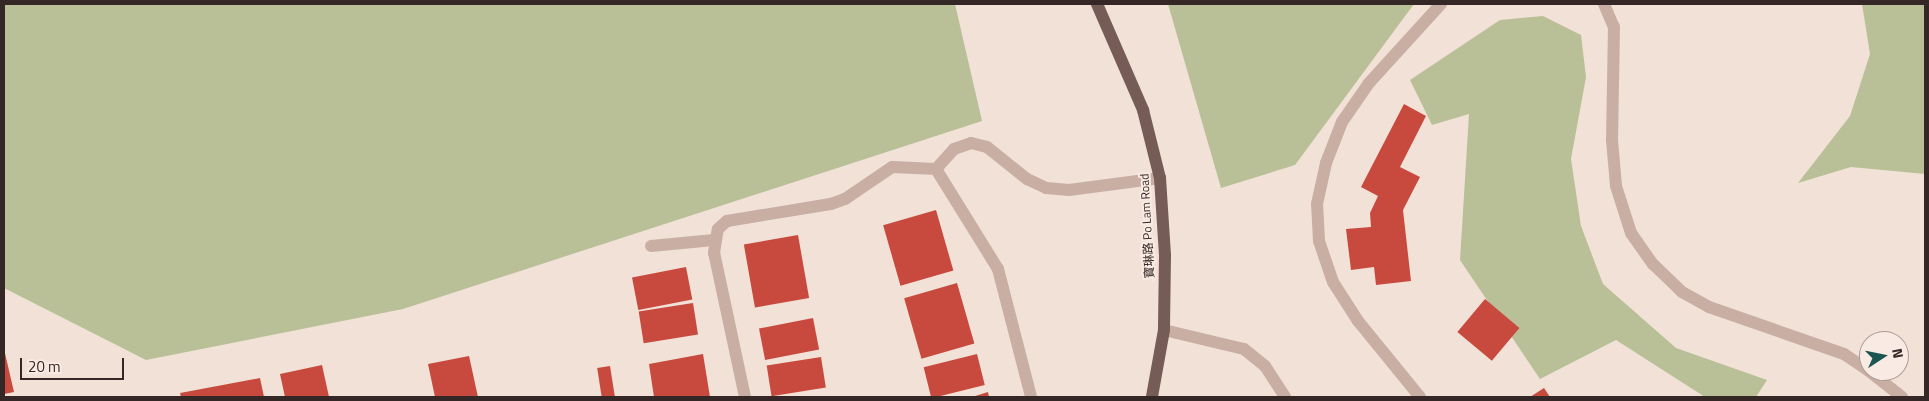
<!DOCTYPE html>
<meta charset="utf-8">
<style>
body{margin:0}
#map{position:relative;width:1929px;height:401px;overflow:hidden;background:#f1e1d7;font-family:"Titillium Web","Noto Sans TC",sans-serif}
div>[style]{position:absolute}
.green>*{inset:0;background:#b9c097}
.building>*{inset:0;background:#c84a3e;transform-origin:0 0}
.lane>*{height:12px;margin:-6px;padding:0 6px;transform-origin:6px;border-radius:6px;background:#c9aea3}
.street>*{height:12px;margin:-6px;padding:0 6px;transform-origin:6px;border-radius:6px;background:#c9aea3}
.primary>*{height:12px;margin:-6px;padding:0 6px;transform-origin:6px;border-radius:6px;background:#765c56}
span{translate:-50% -50%;white-space:nowrap;text-align:center;line-height:1.15;-webkit-text-stroke:4px #f9ebe3;paint-order:stroke}
.street-label{font-size:12px;color:#342725}
.frame{position:absolute;inset:0;border:5px solid #342725;pointer-events:none}
.north{position:absolute;left:1859px;top:331px;width:50px;height:50px;box-sizing:border-box;background:#f9ebe3;border:1px solid #aa9d97;border-radius:50%;rotate:79deg;font-size:14px;font-weight:700;line-height:20px;text-align:center;color:#342725}
.north::after{content:'';display:block;margin:auto;width:18px;height:22px;background:#1a5550;clip-path:polygon(50% 0,100% 100%,50% 72%,0 100%)}
.scale{position:absolute;left:20px;top:358px;width:104px;height:22px;box-sizing:border-box;border:2px solid #342725;border-top:0;padding-left:6px;font-size:15px;line-height:18px;white-space:nowrap;color:#342725;-webkit-text-stroke:4px #f9ebe3;paint-order:stroke}
</style>
<div id="map">
<div class="green">
<i style="clip-path:polygon(4px 4px,955px 4px,982px 121px,403px 309px,146px 360px,4px 288px)"></i>
<i style="clip-path:polygon(1168px 4px,1414px 4px,1295px 165px,1221px 188px)"></i>
<i style="clip-path:polygon(1862px 4px,1925px 4px,1925px 174px,1851px 167px,1798px 183px,1850px 116px,1870px 54px)"></i>
<i style="clip-path:polygon(1543px 16px,1581px 35px,1586px 77px,1571px 159px,1581px 226px,1603px 284px,1676px 348px,1767px 380px,1756px 397px,1705px 397px,1616px 340px,1540px 379px,1460px 260px,1469px 114px,1432px 125px,1410px 80px,1500px 20px)"></i>
</div>
<div class="building">
<i style="clip-path:polygon(1404px 104px,1426px 116px,1400px 167px,1420px 177px,1403px 210px,1411px 281px,1376px 285px,1374px 267px,1351px 270px,1346px 229px,1371px 227px,1370px 213px,1378px 196px,1361px 187px)"></i>
<i style="left:936px;top:210px;width:63px;height:55px;rotate:74deg"></i>
<i style="left:798px;top:235px;width:64px;height:55px;rotate:80deg"></i>
<i style="left:686px;top:267px;width:33px;height:55px;rotate:79deg"></i>
<i style="left:957px;top:283px;width:63px;height:55px;rotate:74deg"></i>
<i style="left:1485px;top:299px;width:45px;height:43px;rotate:40deg"></i>
<i style="left:693px;top:303px;width:32px;height:55px;rotate:81deg"></i>
<i style="left:813px;top:318px;width:32px;height:55px;rotate:79deg"></i>
<i style="clip-path:polygon(4px 349px,14px 392px,4px 394px)"></i>
<i style="clip-path:polygon(703px 354px,710px 397px,654px 397px,649px 364px)"></i>
<i style="left:977px;top:354px;width:32px;height:55px;rotate:76deg"></i>
<i style="clip-path:polygon(469px 356px,478px 397px,435px 397px,428px 364px)"></i>
<i style="left:821px;top:357px;width:31px;height:55px;rotate:81deg"></i>
<i style="clip-path:polygon(322px 365px,329px 397px,285px 397px,280px 374px)"></i>
<i style="left:610px;top:366px;width:31px;height:13px;rotate:81deg"></i>
<i style="clip-path:polygon(260px 378px,264px 397px,181px 397px,180px 393px)"></i>
<i style="clip-path:polygon(1544px 388px,1550px 397px,1530px 397px)"></i>
<i style="clip-path:polygon(988px 392px,989px 397px,972px 397px)"></i>
</div>
<div class="lane">
<i style="left:1604px;top:4px;width:25px;rotate:67deg"></i>
<i style="left:1614px;top:27px;width:113px;rotate:91deg"></i>
<i style="left:1612px;top:140px;width:46px;rotate:85deg"></i>
<i style="left:1616px;top:186px;width:49px;rotate:72.3deg"></i>
<i style="left:1631px;top:233px;width:38px;rotate:55deg"></i>
<i style="left:1653px;top:264px;width:40px;rotate:44deg"></i>
<i style="left:1682px;top:292px;width:31px;rotate:29deg"></i>
<i style="left:1709px;top:307px;width:143px;rotate:19.2deg"></i>
<i style="left:1844px;top:354px;width:30px;rotate:34deg"></i>
<i style="left:936px;top:169px;width:118px;rotate:58.2deg"></i>
<i style="left:998px;top:269px;width:132px;rotate:75.5deg"></i>
<i style="left:651px;top:246px;width:63px;rotate:-5.4deg"></i>
<i style="left:1869px;top:371px;width:42px;rotate:38.2deg"></i>
</div>
<div class="street">
<i style="left:1164px;top:330px;width:82px;rotate:13.4deg"></i>
<i style="left:1244px;top:349px;width:27px;rotate:39deg"></i>
<i style="left:1265px;top:366px;width:37px;rotate:57deg"></i>
<i style="left:745px;top:397px;width:147px;rotate:-102.1deg"></i>
<i style="left:714px;top:253px;width:24px;rotate:-81deg"></i>
<i style="left:718px;top:229px;width:12px;rotate:-42deg"></i>
<i style="left:727px;top:221px;width:105px;rotate:-9.3deg"></i>
<i style="left:831px;top:204px;width:15px;rotate:-20deg"></i>
<i style="left:845px;top:199px;width:57px;rotate:-34.2deg"></i>
<i style="left:892px;top:167px;width:44px;rotate:2.6deg"></i>
<i style="left:936px;top:169px;width:27px;rotate:-48deg"></i>
<i style="left:954px;top:149px;width:18px;rotate:-19deg"></i>
<i style="left:971px;top:143px;width:16px;rotate:14deg"></i>
<i style="left:987px;top:147px;width:51px;rotate:38.7deg"></i>
<i style="left:1027px;top:179px;width:21px;rotate:25deg"></i>
<i style="left:1046px;top:188px;width:23px;rotate:5deg"></i>
<i style="left:1069px;top:190px;width:92px;rotate:-7.5deg"></i>
<i style="left:1420px;top:397px;width:98px;rotate:-129.2deg"></i>
<i style="left:1358px;top:321px;width:46px;rotate:-122.7deg"></i>
<i style="left:1333px;top:282px;width:43px;rotate:-108.9deg"></i>
<i style="left:1319px;top:241px;width:37px;rotate:-93deg"></i>
<i style="left:1317px;top:204px;width:42px;rotate:-77.6deg"></i>
<i style="left:1326px;top:163px;width:44px;rotate:-68.7deg"></i>
<i style="left:1342px;top:122px;width:47px;rotate:-55.3deg"></i>
<i style="left:1369px;top:83px;width:107px;rotate:-47.7deg"></i>
</div>
<div class="primary">
<i style="left:1097px;top:4px;width:116px;rotate:66.5deg"></i>
<i style="left:1143px;top:110px;width:70px;rotate:76deg"></i>
<i style="left:1160px;top:178px;width:77px;rotate:86.3deg"></i>
<i style="left:1165px;top:255px;width:75px;rotate:90.8deg"></i>
<i style="left:1164px;top:330px;width:68px;rotate:100.2deg"></i>
</div>
<div class="street-label">
<span style="left:1147px;top:226px;rotate:-93deg">寶琳路 Po Lam Road</span>
</div>
<div class="frame"></div>
<div class="north">N</div>
<div class="scale">20 m</div>
</div>
